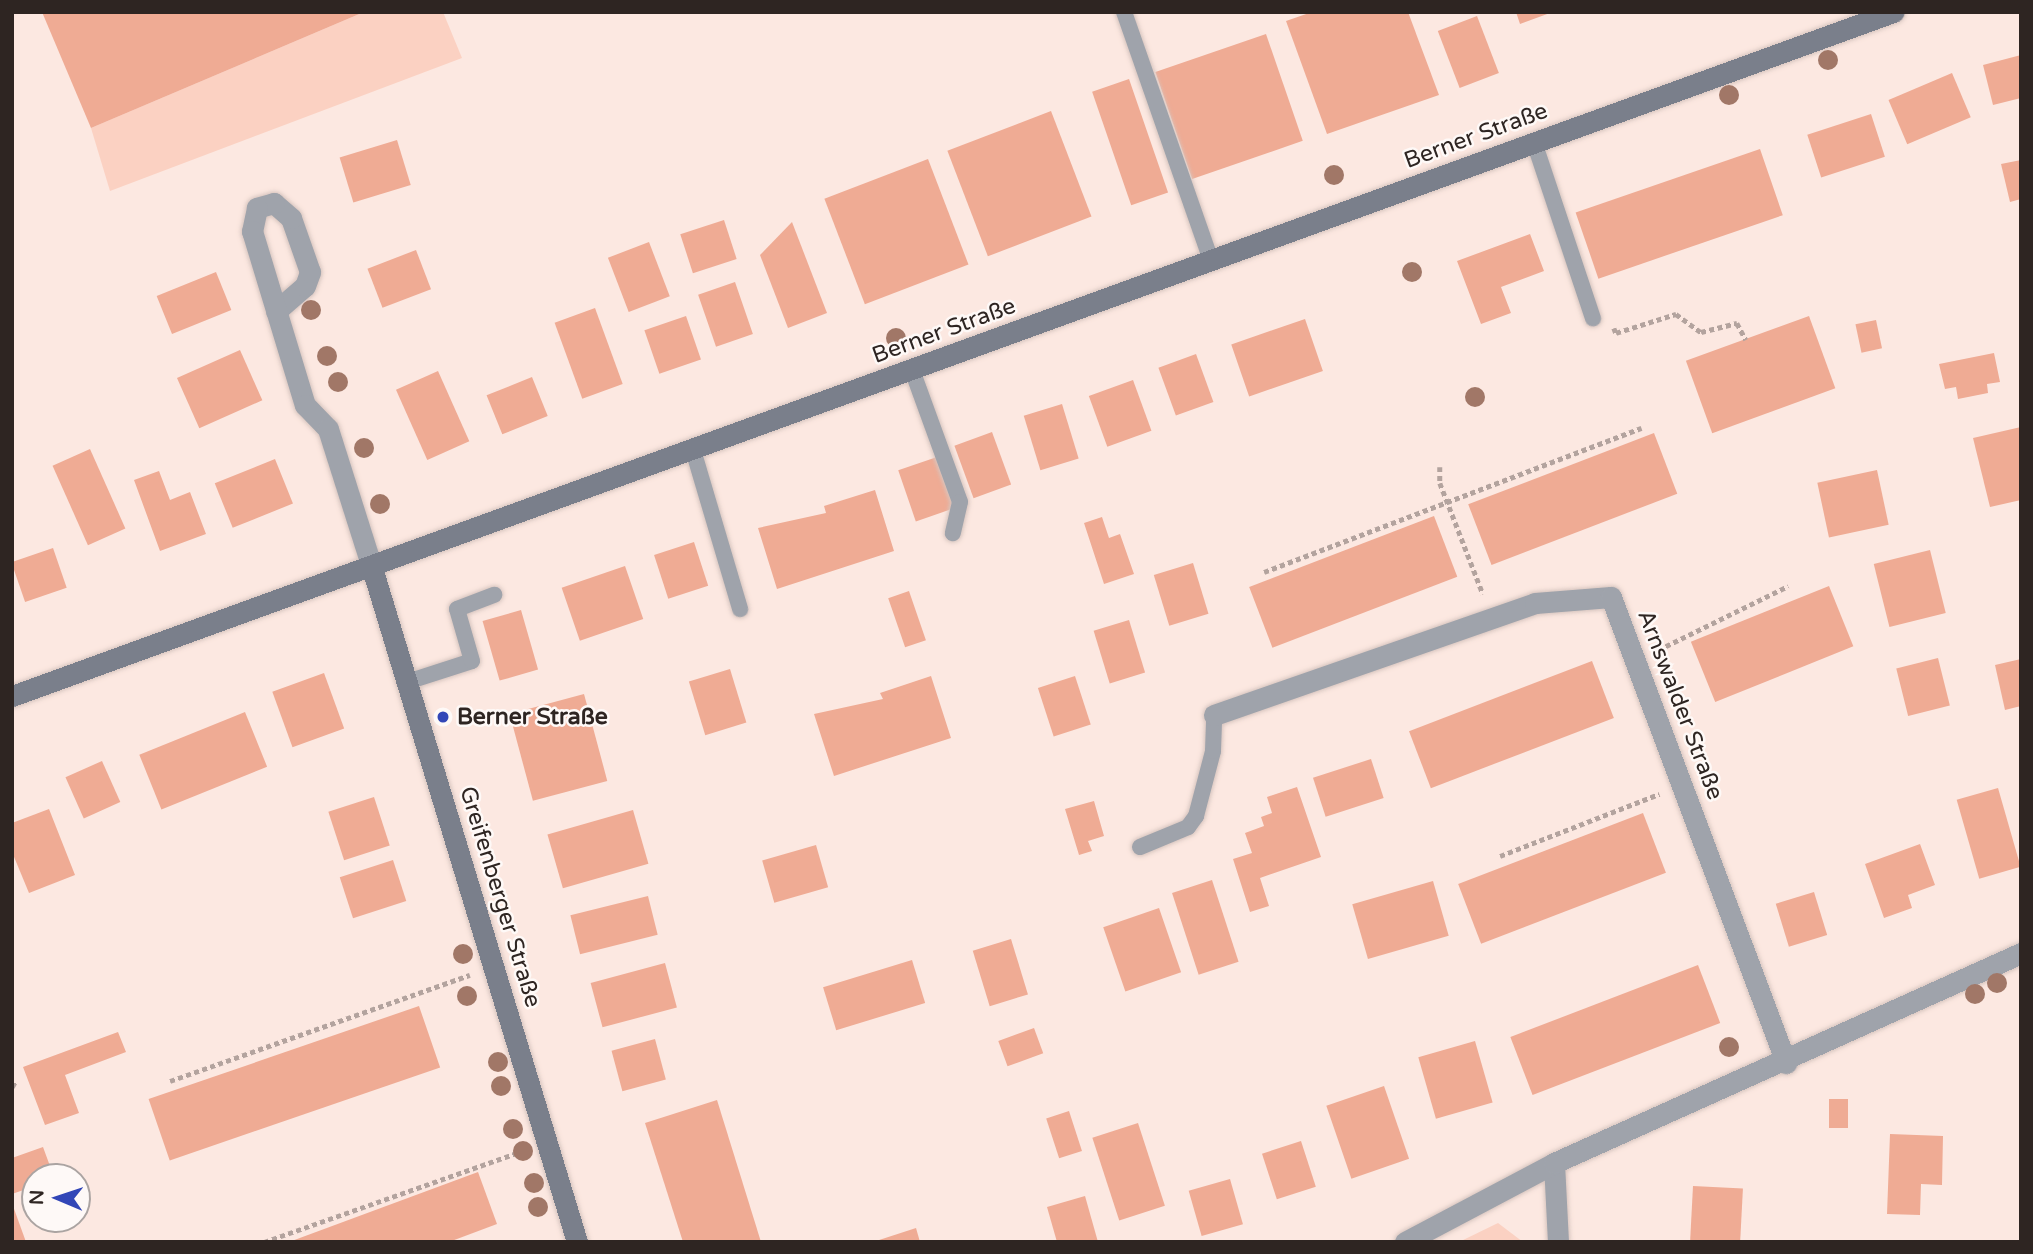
<!DOCTYPE html>
<meta charset="utf-8">
<style>
body{margin:0}
#map{position:relative;width:2033px;height:1254px;overflow:hidden;background:#fce8e1;font-family:"Varela Round",sans-serif}
div>[style]{position:absolute}
.green>*{inset:0;background:#fbd1c2}
.building>*{inset:0;background:#efab94;transform-origin:0 0}
.path>*{height:4.5px;margin-top:-2.25px;transform-origin:0;background:repeating-linear-gradient(90deg,#b3a39e 0 5px,transparent 0 8.5px)}
.roads{filter:drop-shadow(0 0 2px #d7c5bf) drop-shadow(0 0 2px #d7c5bf)}
.lane>*{height:16px;margin:-8px;padding:0 8px;transform-origin:8px;border-radius:8px;background:#9fa3ab}
.street>*{height:21px;margin:-10.5px;padding:0 10.5px;transform-origin:10.5px;border-radius:10.5px;background:#9fa3ab}
.secondary>*{height:21px;margin:-10.5px;padding:0 10.5px;transform-origin:10.5px;border-radius:10.5px;background:#7a7f8b}
.trees>*{width:20px;height:20px;margin:-10px;border-radius:50%;background:#a17767}
.dots>*{width:19px;height:19px;translate:-50% -50%;box-sizing:border-box;border:4px solid #fef9f7;border-radius:50%}
span{translate:-50% -50%;white-space:nowrap;text-align:center;line-height:1.15;-webkit-text-stroke:5px #fef9f7;paint-order:stroke}
.street-label{font-size:23px;color:#2e2522}
.poi-label{font-size:23px;color:#2e2522;font-weight:700}
.left{translate:0 -50%;text-align:left}
.frame{position:absolute;inset:0;border:14px solid #2e2522;pointer-events:none}
.north{position:absolute;left:21px;top:1163px;width:70px;height:70px;box-sizing:border-box;background:#fef9f7;border:2px solid #aba4a2;border-radius:50%;rotate:272deg;font-size:19px;font-weight:700;line-height:28px;text-align:center;color:#2e2522}
.north::after{content:'';display:block;margin:auto;width:24px;height:32px;background:#3246b7;clip-path:polygon(50% 0,100% 100%,50% 72%,0 100%)}
</style>
<div id="map">
<div class="green">
<i style="clip-path:polygon(364px 12px,443px 12px,462px 58px,110px 191px,91px 128px)"></i>
<i style="clip-path:polygon(1498px 1223px,1523px 1242px,1459px 1242px)"></i>
</div>
<div class="building">
<i style="clip-path:polygon(42px 12px,364px 12px,91px 128px)"></i>
<i style="clip-path:polygon(1312px 12px,1408px 12px,1439px 95px,1327px 134px,1286px 21px)"></i>
<i style="clip-path:polygon(1516px 12px,1550px 12px,1550px 13px,1520px 24px)"></i>
<i style="left:1477px;top:16px;width:61px;height:42px;rotate:69deg"></i>
<i style="left:1266px;top:34px;width:113px;height:117px;rotate:71deg"></i>
<i style="clip-path:polygon(2021px 55px,2021px 98px,1993px 105px,1983px 65px)"></i>
<i style="left:1952px;top:73px;width:48px;height:69px;rotate:67deg"></i>
<i style="left:1129px;top:79px;width:120px;height:39px;rotate:71deg"></i>
<i style="left:1051px;top:111px;width:113px;height:111px;rotate:69deg"></i>
<i style="left:1871px;top:114px;width:45px;height:67px;rotate:72deg"></i>
<i style="left:397px;top:140px;width:47px;height:60px;rotate:73deg"></i>
<i style="left:1760px;top:149px;width:70px;height:195px;rotate:71deg"></i>
<i style="left:928px;top:159px;width:113px;height:111px;rotate:69deg"></i>
<i style="clip-path:polygon(2021px 160px,2021px 199px,2010px 202px,2001px 164px)"></i>
<i style="left:724px;top:220px;width:41px;height:46px;rotate:72deg"></i>
<i style="clip-path:polygon(792px 222px,827px 313px,788px 328px,760px 255px)"></i>
<i style="clip-path:polygon(1530px 234px,1544px 271px,1501px 287px,1511px 313px,1481px 324px,1457px 261px)"></i>
<i style="left:649px;top:242px;width:58px;height:44px;rotate:69deg"></i>
<i style="left:416px;top:250px;width:42px;height:52px;rotate:69deg"></i>
<i style="left:216px;top:272px;width:41px;height:64px;rotate:68deg"></i>
<i style="left:735px;top:282px;width:55px;height:39px;rotate:71deg"></i>
<i style="left:595px;top:308px;width:81px;height:43px;rotate:70deg"></i>
<i style="left:686px;top:316px;width:46px;height:44px;rotate:71deg"></i>
<i style="left:1809px;top:316px;width:77px;height:131px;rotate:70deg"></i>
<i style="left:1305px;top:319px;width:55px;height:78px;rotate:71deg"></i>
<i style="left:1876px;top:320px;width:29px;height:21px;rotate:78deg"></i>
<i style="left:240px;top:350px;width:55px;height:69px;rotate:66deg"></i>
<i style="clip-path:polygon(1994px 353px,2000px 382px,1987px 384px,1988px 393px,1958px 399px,1956px 387px,1945px 389px,1939px 364px)"></i>
<i style="left:1196px;top:354px;width:51px;height:40px;rotate:70deg"></i>
<i style="left:438px;top:371px;width:77px;height:46px;rotate:66deg"></i>
<i style="left:532px;top:377px;width:42px;height:49px;rotate:68deg"></i>
<i style="left:1133px;top:380px;width:54px;height:47px;rotate:70deg"></i>
<i style="left:1062px;top:404px;width:57px;height:40px;rotate:73deg"></i>
<i style="clip-path:polygon(2021px 427px,2021px 500px,1990px 507px,1973px 438px)"></i>
<i style="left:992px;top:432px;width:56px;height:40px;rotate:70deg"></i>
<i style="left:1654px;top:433px;width:65px;height:199px;rotate:69deg"></i>
<i style="left:90px;top:449px;width:87px;height:41px;rotate:66deg"></i>
<i style="left:937px;top:457px;width:54px;height:41px;rotate:71deg"></i>
<i style="left:275px;top:459px;width:48px;height:65px;rotate:68deg"></i>
<i style="left:1877px;top:470px;width:56px;height:61px;rotate:78deg"></i>
<i style="clip-path:polygon(159px 471px,170px 500px,190px 492px,206px 534px,160px 551px,134px 480px)"></i>
<i style="clip-path:polygon(875px 490px,894px 551px,777px 589px,758px 528px,826px 513px,824px 506px)"></i>
<i style="left:1434px;top:516px;width:65px;height:198px;rotate:69deg"></i>
<i style="clip-path:polygon(1102px 517px,1109px 538px,1120px 534px,1134px 574px,1104px 584px,1084px 523px)"></i>
<i style="left:694px;top:542px;width:46px;height:42px;rotate:72deg"></i>
<i style="left:53px;top:548px;width:42px;height:44px;rotate:71deg"></i>
<i style="left:1930px;top:550px;width:65px;height:58px;rotate:76deg"></i>
<i style="left:1193px;top:563px;width:53px;height:41px;rotate:73deg"></i>
<i style="left:625px;top:566px;width:56px;height:67px;rotate:71deg"></i>
<i style="left:1829px;top:586px;width:65px;height:149px;rotate:68deg"></i>
<i style="left:909px;top:591px;width:52px;height:22px;rotate:71deg"></i>
<i style="left:521px;top:610px;width:62px;height:40px;rotate:74deg"></i>
<i style="left:1129px;top:620px;width:55px;height:37px;rotate:73deg"></i>
<i style="left:1938px;top:658px;width:49px;height:43px;rotate:76deg"></i>
<i style="clip-path:polygon(2021px 659px,2021px 706px,2005px 710px,1995px 665px)"></i>
<i style="left:1592px;top:661px;width:61px;height:196px;rotate:69deg"></i>
<i style="left:730px;top:669px;width:56px;height:43px;rotate:73deg"></i>
<i style="left:324px;top:673px;width:59px;height:55px;rotate:70deg"></i>
<i style="clip-path:polygon(931px 676px,951px 738px,834px 776px,814px 714px,883px 699px,880px 693px)"></i>
<i style="left:1075px;top:676px;width:51px;height:39px;rotate:72deg"></i>
<i style="left:584px;top:694px;width:90px;height:77px;rotate:75deg"></i>
<i style="left:245px;top:712px;width:59px;height:114px;rotate:68deg"></i>
<i style="left:1371px;top:759px;width:41px;height:61px;rotate:72deg"></i>
<i style="left:102px;top:761px;width:45px;height:40px;rotate:66deg"></i>
<i style="clip-path:polygon(1297px 787px,1321px 857px,1260px 878px,1269px 906px,1250px 912px,1233px 859px,1252px 853px,1245px 833px,1264px 826px,1261px 817px,1272px 813px,1267px 797px)"></i>
<i style="left:1998px;top:788px;width:82px;height:43px;rotate:74deg"></i>
<i style="left:374px;top:797px;width:51px;height:48px;rotate:72deg"></i>
<i style="clip-path:polygon(1094px 801px,1104px 836px,1088px 841px,1092px 851px,1079px 855px,1065px 809px)"></i>
<i style="clip-path:polygon(49px 809px,75px 875px,29px 893px,12px 852px,12px 823px)"></i>
<i style="left:633px;top:810px;width:56px;height:89px;rotate:74deg"></i>
<i style="left:1643px;top:813px;width:64px;height:198px;rotate:69deg"></i>
<i style="clip-path:polygon(1920px 844px,1935px 885px,1908px 895px,1912px 908px,1884px 918px,1865px 864px)"></i>
<i style="left:816px;top:845px;width:44px;height:56px;rotate:74deg"></i>
<i style="left:393px;top:860px;width:43px;height:56px;rotate:72deg"></i>
<i style="left:1212px;top:880px;width:86px;height:42px;rotate:72deg"></i>
<i style="left:1433px;top:881px;width:57px;height:84px;rotate:74deg"></i>
<i style="left:1814px;top:892px;width:45px;height:40px;rotate:73deg"></i>
<i style="left:648px;top:896px;width:40px;height:80px;rotate:76deg"></i>
<i style="left:1159px;top:908px;width:68px;height:59px;rotate:71deg"></i>
<i style="left:1011px;top:939px;width:58px;height:40px;rotate:73deg"></i>
<i style="left:912px;top:960px;width:45px;height:93px;rotate:73deg"></i>
<i style="left:665px;top:963px;width:46px;height:77px;rotate:75deg"></i>
<i style="left:1698px;top:965px;width:62px;height:201px;rotate:69deg"></i>
<i style="left:419px;top:1006px;width:65px;height:286px;rotate:71deg"></i>
<i style="left:1034px;top:1028px;width:27px;height:38px;rotate:70deg"></i>
<i style="clip-path:polygon(118px 1032px,126px 1052px,65px 1075px,79px 1113px,45px 1125px,23px 1067px)"></i>
<i style="left:655px;top:1039px;width:42px;height:45px;rotate:75deg"></i>
<i style="left:1475px;top:1041px;width:64px;height:59px;rotate:74deg"></i>
<i style="left:1384px;top:1086px;width:77px;height:61px;rotate:71deg"></i>
<i style="left:1829px;top:1099px;width:19px;height:29px"></i>
<i style="clip-path:polygon(717px 1100px,761px 1242px,683px 1242px,645px 1123px)"></i>
<i style="left:1069px;top:1111px;width:42px;height:24px;rotate:72deg"></i>
<i style="left:1138px;top:1123px;width:87px;height:48px;rotate:72deg"></i>
<i style="clip-path:polygon(1890px 1134px,1943px 1136px,1942px 1185px,1921px 1184px,1920px 1215px,1887px 1214px)"></i>
<i style="left:1301px;top:1141px;width:48px;height:41px;rotate:72deg"></i>
<i style="clip-path:polygon(43px 1147px,54px 1177px,35px 1177px,35px 1186px,12px 1194px,12px 1158px)"></i>
<i style="clip-path:polygon(478px 1172px,497px 1224px,449px 1242px,289px 1242px)"></i>
<i style="left:1230px;top:1179px;width:47px;height:43px;rotate:74deg"></i>
<i style="left:1693px;top:1186px;width:50px;height:56px;rotate:3deg"></i>
<i style="clip-path:polygon(1085px 1196px,1098px 1242px,1057px 1242px,1047px 1207px)"></i>
<i style="clip-path:polygon(12px 1206px,13px 1206px,26px 1242px,12px 1242px)"></i>
<i style="clip-path:polygon(916px 1228px,920px 1242px,876px 1242px,876px 1241px)"></i>
</div>
<div class="path">
<i style="left:1614px;top:328px;width:5px;rotate:68deg"></i>
<i style="left:1616px;top:333px;width:63px;rotate:-17.6deg"></i>
<i style="left:1676px;top:314px;width:31px;rotate:36deg"></i>
<i style="left:1701px;top:332px;width:37px;rotate:-14deg"></i>
<i style="left:1737px;top:323px;width:19px;rotate:62deg"></i>
<i style="left:1440px;top:467px;width:16px;rotate:90deg"></i>
<i style="left:1440px;top:483px;width:119px;rotate:68.8deg"></i>
<i style="left:1264px;top:572px;width:404px;rotate:-20.9deg"></i>
<i style="left:1658px;top:650px;width:145px;rotate:-26.2deg"></i>
<i style="left:1500px;top:856px;width:171px;rotate:-21.3deg"></i>
<i style="left:170px;top:1081px;width:318px;rotate:-19.5deg"></i>
<i style="left:12px;top:1087px;width:8px;rotate:-60deg"></i>
<i style="left:264px;top:1242px;width:274px;rotate:-19.4deg"></i>
</div>
<div class="roads">
<div class="lane">
<i style="left:1124px;top:12px;width:264px;rotate:70.7deg"></i>
<i style="left:1534px;top:142px;width:186px;rotate:71.5deg"></i>
<i style="left:912px;top:370px;width:140px;rotate:70deg"></i>
<i style="left:960px;top:502px;width:32px;rotate:103deg"></i>
<i style="left:693px;top:450px;width:166px;rotate:73.5deg"></i>
<i style="left:407px;top:682px;width:68px;rotate:-17.9deg"></i>
<i style="left:472px;top:661px;width:54px;rotate:-106.1deg"></i>
<i style="left:457px;top:609px;width:40px;rotate:-21deg"></i>
<i style="left:1140px;top:847px;width:52px;rotate:-22.6deg"></i>
<i style="left:1188px;top:827px;width:14px;rotate:-54deg"></i>
<i style="left:1196px;top:816px;width:67px;rotate:-75.3deg"></i>
<i style="left:1213px;top:751px;width:36px;rotate:-88deg"></i>
</div>
<div class="street">
<i style="left:276px;top:311px;width:38px;rotate:-41deg"></i>
<i style="left:305px;top:286px;width:15px;rotate:-70deg"></i>
<i style="left:310px;top:272px;width:57px;rotate:-109.4deg"></i>
<i style="left:291px;top:218px;width:23px;rotate:-139deg"></i>
<i style="left:274px;top:203px;width:18px;rotate:164deg"></i>
<i style="left:257px;top:208px;width:24px;rotate:102deg"></i>
<i style="left:252px;top:231px;width:182px;rotate:73.1deg"></i>
<i style="left:305px;top:405px;width:33px;rotate:46deg"></i>
<i style="left:328px;top:429px;width:146px;rotate:72.4deg"></i>
<i style="left:1214px;top:715px;width:340px;rotate:-19.2deg"></i>
<i style="left:1535px;top:603px;width:76px;rotate:-4.5deg"></i>
<i style="left:1611px;top:597px;width:498px;rotate:69.4deg"></i>
<i style="left:1554px;top:1163px;width:79px;rotate:87.1deg"></i>
<i style="left:1405px;top:1242px;width:169px;rotate:-27.9deg"></i>
<i style="left:1554px;top:1163px;width:512px;rotate:-24.21deg"></i>
</div>
<div class="secondary">
<i style="left:372px;top:568px;width:704px;rotate:73.08deg"></i>
<i style="left:12px;top:696px;width:2002px;rotate:-19.98deg"></i>
</div>
</div>
<div class="trees">
<i style="left:1828px;top:60px"></i>
<i style="left:1729px;top:95px"></i>
<i style="left:1334px;top:175px"></i>
<i style="left:1412px;top:272px"></i>
<i style="left:311px;top:310px"></i>
<i style="left:896px;top:338px"></i>
<i style="left:327px;top:356px"></i>
<i style="left:338px;top:382px"></i>
<i style="left:1475px;top:397px"></i>
<i style="left:364px;top:448px"></i>
<i style="left:380px;top:504px"></i>
<i style="left:463px;top:954px"></i>
<i style="left:1997px;top:983px"></i>
<i style="left:1975px;top:994px"></i>
<i style="left:467px;top:996px"></i>
<i style="left:1729px;top:1047px"></i>
<i style="left:498px;top:1062px"></i>
<i style="left:501px;top:1086px"></i>
<i style="left:513px;top:1129px"></i>
<i style="left:523px;top:1151px"></i>
<i style="left:534px;top:1183px"></i>
<i style="left:538px;top:1207px"></i>
</div>
<div class="dots">
<i style="left:443px;top:717px;background:#3246b7"></i>
</div>
<div class="street-label">
<span style="left:1476px;top:136px;rotate:-20deg">Berner Straße</span>
<span style="left:944px;top:331px;rotate:-20deg">Berner Straße</span>
<span style="left:1680px;top:705px;rotate:69deg">Arnswalder Straße</span>
<span style="left:500px;top:897px;rotate:73deg">Greifenberger Straße</span>
</div>
<div class="poi-label">
<span class="left" style="left:457px;top:717px">Berner Straße</span>
</div>
<div class="frame"></div>
<div class="north">N</div>
</div>
